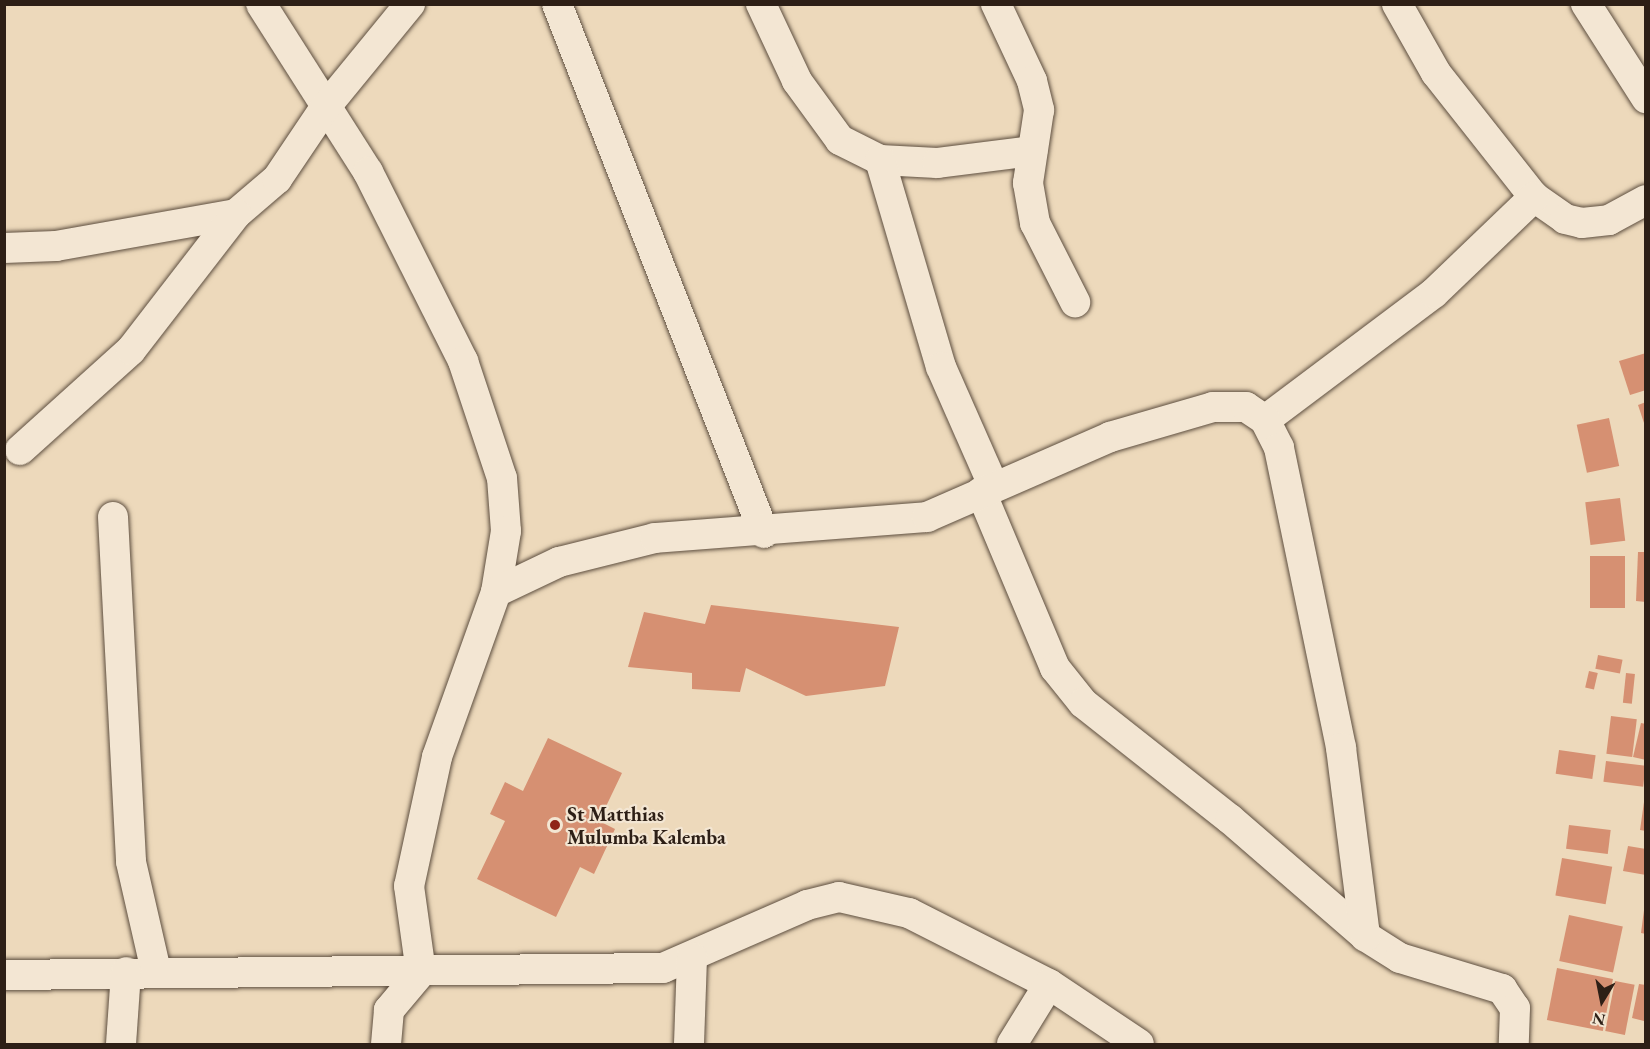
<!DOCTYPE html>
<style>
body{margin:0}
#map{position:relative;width:1650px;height:1049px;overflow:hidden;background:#edd9bb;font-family:"EB Garamond",serif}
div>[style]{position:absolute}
.building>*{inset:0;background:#d69072;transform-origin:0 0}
.roads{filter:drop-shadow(0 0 2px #5d4e3f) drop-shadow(0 0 2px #5d4e3f)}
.minor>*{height:30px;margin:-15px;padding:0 15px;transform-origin:15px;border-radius:15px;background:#f3e6d3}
.dots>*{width:16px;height:16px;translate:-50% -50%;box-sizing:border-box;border:3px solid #f3e6d3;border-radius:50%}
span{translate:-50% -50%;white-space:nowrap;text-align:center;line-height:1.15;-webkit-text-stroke:4.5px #f3e6d3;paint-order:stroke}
.poi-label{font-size:20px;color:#2d1f16;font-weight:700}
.left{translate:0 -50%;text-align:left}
.frame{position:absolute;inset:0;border:6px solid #2d1f16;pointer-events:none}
.north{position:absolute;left:1572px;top:971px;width:60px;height:60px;-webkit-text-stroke:4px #f3e6d3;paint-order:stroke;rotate:190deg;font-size:16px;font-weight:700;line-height:24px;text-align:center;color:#2d1f16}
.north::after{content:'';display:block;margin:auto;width:21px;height:27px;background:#2d1f16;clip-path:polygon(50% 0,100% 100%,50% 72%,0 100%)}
</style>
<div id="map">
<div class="building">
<i style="clip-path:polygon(1646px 353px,1646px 390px,1630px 395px,1619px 361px)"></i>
<i style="clip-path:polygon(1646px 402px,1646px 426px,1645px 426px,1638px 405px)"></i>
<i style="left:1609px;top:418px;width:49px;height:33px;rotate:78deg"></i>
<i style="left:1620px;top:498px;width:43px;height:35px;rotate:83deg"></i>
<i style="clip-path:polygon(1638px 552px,1646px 552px,1646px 602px,1636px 601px)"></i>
<i style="left:1590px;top:556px;width:35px;height:52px"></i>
<i style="clip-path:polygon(711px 605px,899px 627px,885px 686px,806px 696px,746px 668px,740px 692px,692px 689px,692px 673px,628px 667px,644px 612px,705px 624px)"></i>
<i style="left:1598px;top:655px;width:25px;height:14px;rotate:11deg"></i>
<i style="left:1589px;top:671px;width:9px;height:17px;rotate:13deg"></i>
<i style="left:1626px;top:673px;width:9px;height:30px;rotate:6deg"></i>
<i style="left:1611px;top:716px;width:26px;height:38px;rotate:7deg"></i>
<i style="clip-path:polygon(1641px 723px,1646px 724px,1646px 760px,1633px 757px)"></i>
<i style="clip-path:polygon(548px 738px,622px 773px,599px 821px,615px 829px,594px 874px,580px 867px,556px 917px,477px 879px,505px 821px,490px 814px,505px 782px,523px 791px)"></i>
<i style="left:1559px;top:750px;width:37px;height:24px;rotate:8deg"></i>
<i style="left:1606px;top:761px;width:40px;height:21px;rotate:7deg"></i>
<i style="clip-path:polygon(1644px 802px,1646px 802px,1646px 831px,1640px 830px)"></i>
<i style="left:1569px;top:825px;width:42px;height:24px;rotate:7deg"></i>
<i style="clip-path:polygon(1628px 846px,1646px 849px,1646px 875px,1623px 871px)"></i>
<i style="left:1562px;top:858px;width:51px;height:38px;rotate:10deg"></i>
<i style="clip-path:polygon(1644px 910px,1646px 910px,1646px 934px,1641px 933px)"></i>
<i style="left:1569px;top:915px;width:55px;height:47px;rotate:12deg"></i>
<i style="left:1557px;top:968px;width:57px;height:53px;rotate:11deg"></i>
<i style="left:1615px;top:981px;width:20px;height:51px;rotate:11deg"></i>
<i style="clip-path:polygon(1639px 984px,1646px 985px,1644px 1021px,1632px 1018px)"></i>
</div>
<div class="roads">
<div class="minor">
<i style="left:261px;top:4px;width:199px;rotate:57.5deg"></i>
<i style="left:368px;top:172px;width:212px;rotate:63.3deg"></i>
<i style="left:463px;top:361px;width:123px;rotate:71.6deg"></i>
<i style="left:502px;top:478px;width:53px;rotate:85.7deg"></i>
<i style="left:506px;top:531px;width:62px;rotate:99.3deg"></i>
<i style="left:496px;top:592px;width:175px;rotate:109.7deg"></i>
<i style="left:437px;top:757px;width:132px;rotate:102.2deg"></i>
<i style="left:409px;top:886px;width:87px;rotate:82.1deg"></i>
<i style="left:421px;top:972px;width:50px;rotate:130.1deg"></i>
<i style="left:389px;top:1010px;width:34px;rotate:95deg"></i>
<i style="left:557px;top:4px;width:568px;rotate:68.63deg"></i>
<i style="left:761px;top:4px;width:85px;rotate:64.9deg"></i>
<i style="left:797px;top:81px;width:73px;rotate:53.9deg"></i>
<i style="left:840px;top:140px;width:45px;rotate:26.6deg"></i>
<i style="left:880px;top:160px;width:57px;rotate:3deg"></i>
<i style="left:937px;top:163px;width:96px;rotate:-7.2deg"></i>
<i style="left:996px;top:4px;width:85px;rotate:64.9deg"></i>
<i style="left:1032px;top:81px;width:30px;rotate:76deg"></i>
<i style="left:1039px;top:110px;width:74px;rotate:98.6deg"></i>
<i style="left:1028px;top:183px;width:41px;rotate:80.1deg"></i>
<i style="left:1035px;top:223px;width:89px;rotate:63.1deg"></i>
<i style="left:1397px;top:4px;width:79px;rotate:60.5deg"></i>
<i style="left:1436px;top:73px;width:158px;rotate:51.7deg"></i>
<i style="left:1534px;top:197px;width:38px;rotate:35deg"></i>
<i style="left:1565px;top:219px;width:17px;rotate:13deg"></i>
<i style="left:1582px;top:223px;width:27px;rotate:-6deg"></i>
<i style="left:1609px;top:220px;width:42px;rotate:-28.4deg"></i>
<i style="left:1586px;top:4px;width:112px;rotate:57.4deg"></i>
<i style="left:880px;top:160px;width:216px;rotate:73.6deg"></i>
<i style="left:941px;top:367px;width:131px;rotate:66.2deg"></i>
<i style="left:4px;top:248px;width:52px;rotate:-2.2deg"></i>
<i style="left:56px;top:246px;width:183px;rotate:-10.1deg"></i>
<i style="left:236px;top:214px;width:54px;rotate:-40.5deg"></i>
<i style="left:277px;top:179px;width:84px;rotate:-56.1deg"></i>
<i style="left:324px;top:109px;width:136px;rotate:-50.7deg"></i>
<i style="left:1265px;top:420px;width:211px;rotate:-36.9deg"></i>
<i style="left:1434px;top:293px;width:139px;rotate:-43.8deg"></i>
<i style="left:20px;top:450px;width:149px;rotate:-42deg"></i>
<i style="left:131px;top:350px;width:172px;rotate:-52.3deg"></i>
<i style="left:981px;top:492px;width:191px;rotate:67.2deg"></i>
<i style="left:1055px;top:668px;width:45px;rotate:51.3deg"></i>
<i style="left:1083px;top:703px;width:187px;rotate:38.3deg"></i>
<i style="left:1230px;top:819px;width:179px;rotate:40.9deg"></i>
<i style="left:1365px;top:936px;width:41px;rotate:32.2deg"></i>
<i style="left:1400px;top:958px;width:107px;rotate:16.9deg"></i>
<i style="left:1502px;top:989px;width:23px;rotate:56deg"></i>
<i style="left:1515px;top:1008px;width:36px;rotate:92deg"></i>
<i style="left:113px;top:517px;width:345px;rotate:87deg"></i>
<i style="left:131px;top:862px;width:112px;rotate:77.1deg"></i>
<i style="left:496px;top:592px;width:70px;rotate:-25.5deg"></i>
<i style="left:559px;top:562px;width:99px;rotate:-14deg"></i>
<i style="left:655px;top:538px;width:273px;rotate:-4.4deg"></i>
<i style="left:927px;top:517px;width:200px;rotate:-23.6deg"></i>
<i style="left:1110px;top:437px;width:107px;rotate:-16.2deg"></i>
<i style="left:1213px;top:407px;width:33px"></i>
<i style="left:1246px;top:407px;width:23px;rotate:34deg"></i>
<i style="left:1265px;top:420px;width:31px;rotate:63deg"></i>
<i style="left:1279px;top:448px;width:306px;rotate:78.3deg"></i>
<i style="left:1341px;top:748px;width:190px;rotate:82.7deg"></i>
<i style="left:4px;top:975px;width:659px;rotate:-0.61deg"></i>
<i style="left:663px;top:968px;width:157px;rotate:-23.6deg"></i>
<i style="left:807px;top:905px;width:33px;rotate:-14deg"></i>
<i style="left:839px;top:897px;width:72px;rotate:12.9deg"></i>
<i style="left:909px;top:913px;width:157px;rotate:26.9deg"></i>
<i style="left:1049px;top:984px;width:108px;rotate:33.7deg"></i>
<i style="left:121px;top:1044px;width:72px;rotate:-86deg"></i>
<i style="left:689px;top:1044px;width:87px;rotate:-88deg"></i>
<i style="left:1012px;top:1044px;width:70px;rotate:-58.3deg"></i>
</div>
</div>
<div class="dots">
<i style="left:555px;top:825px;background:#8f2418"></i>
</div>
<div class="poi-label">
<span class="left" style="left:567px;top:826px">St Matthias<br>Mulumba Kalemba</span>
</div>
<div class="frame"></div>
<div class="north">N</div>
</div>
